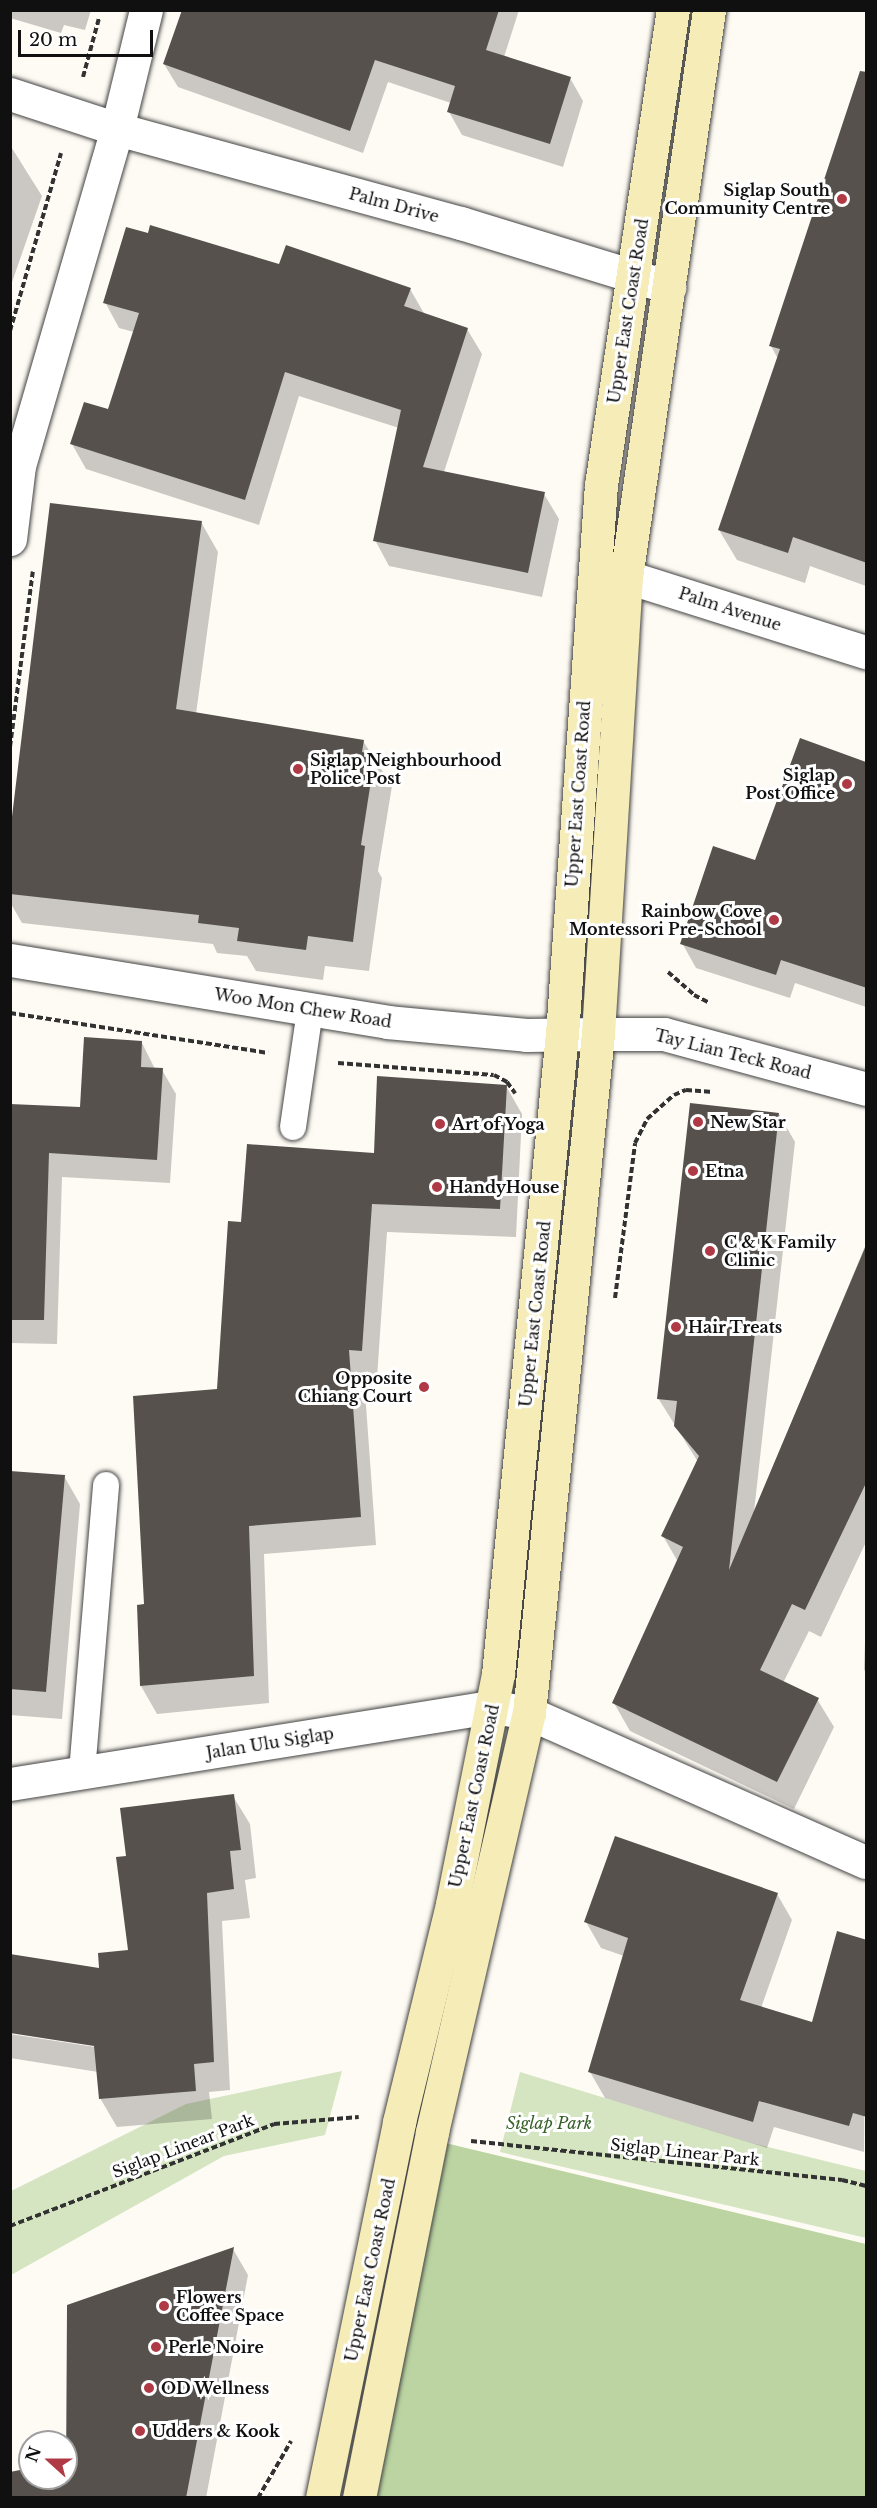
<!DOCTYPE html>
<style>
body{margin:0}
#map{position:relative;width:877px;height:2508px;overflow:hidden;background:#fefbf4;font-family:"Libre Baskerville",serif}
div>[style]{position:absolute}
.green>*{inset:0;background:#d5e5c1}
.forest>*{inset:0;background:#bbd4a2}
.shadow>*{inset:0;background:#0003}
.building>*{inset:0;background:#57514e}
.path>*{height:4px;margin-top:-2px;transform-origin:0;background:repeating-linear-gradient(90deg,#323232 0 6px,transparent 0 9px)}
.roads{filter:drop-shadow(0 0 2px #434343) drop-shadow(0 0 2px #434343)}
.service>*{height:26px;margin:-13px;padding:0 13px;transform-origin:13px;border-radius:13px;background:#fff}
.minor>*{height:33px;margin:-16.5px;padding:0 16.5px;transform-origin:16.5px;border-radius:16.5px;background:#fff}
.tertiary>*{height:33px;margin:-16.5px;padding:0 16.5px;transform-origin:16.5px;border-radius:16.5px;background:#fff}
.secondary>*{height:33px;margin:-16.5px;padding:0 16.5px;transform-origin:16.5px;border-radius:16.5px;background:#f5ecb8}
.dots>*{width:16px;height:16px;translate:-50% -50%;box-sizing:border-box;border:3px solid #fff;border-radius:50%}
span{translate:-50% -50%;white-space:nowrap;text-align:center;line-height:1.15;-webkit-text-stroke:6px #fff;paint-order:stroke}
.poi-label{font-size:16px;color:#101010;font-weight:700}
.right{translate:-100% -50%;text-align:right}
.left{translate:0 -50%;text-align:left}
.street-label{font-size:16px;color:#101010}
.park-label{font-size:16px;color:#366028;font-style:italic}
.frame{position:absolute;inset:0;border:12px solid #101010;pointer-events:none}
.north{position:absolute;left:18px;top:2430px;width:60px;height:60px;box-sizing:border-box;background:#fff;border:2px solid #9f9f9f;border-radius:50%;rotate:291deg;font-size:16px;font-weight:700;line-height:24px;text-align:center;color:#101010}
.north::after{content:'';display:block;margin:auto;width:21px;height:27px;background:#af3944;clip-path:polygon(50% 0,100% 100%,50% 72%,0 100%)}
.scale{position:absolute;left:18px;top:30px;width:135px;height:27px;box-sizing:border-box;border:3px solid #101010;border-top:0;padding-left:8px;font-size:18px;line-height:21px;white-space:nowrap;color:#101010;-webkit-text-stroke:4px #fff;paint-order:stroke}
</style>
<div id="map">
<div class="green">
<i style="clip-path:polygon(342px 2071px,325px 2135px,224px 2156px,11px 2275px,11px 2191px,186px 2104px)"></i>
<i style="clip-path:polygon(520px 2072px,752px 2143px,866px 2171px,866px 2238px,500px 2152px)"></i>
</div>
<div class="forest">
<i style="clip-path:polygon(437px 2141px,866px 2244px,866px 2497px,366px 2498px)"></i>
</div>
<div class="shadow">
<i style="clip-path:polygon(10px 10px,91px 10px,85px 30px,64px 25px,61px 33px,10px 18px)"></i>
<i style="clip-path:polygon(184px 10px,519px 10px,504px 57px,570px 78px,583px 101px,563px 167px,462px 135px,449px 112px,451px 103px,388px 82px,363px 153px,178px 87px,164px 64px)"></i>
<i style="clip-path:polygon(866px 121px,866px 586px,810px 566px,805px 583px,737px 560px,719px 530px,778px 359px,771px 346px)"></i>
<i style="clip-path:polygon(10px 145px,42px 196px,10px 288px)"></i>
<i style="clip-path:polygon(280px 266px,410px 289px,425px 315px,467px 329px,482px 354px,444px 472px,544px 494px,559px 519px,542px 597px,389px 566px,375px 540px,399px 428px,299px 396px,259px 525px,86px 469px,72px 444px,109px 411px,134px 332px,119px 328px,105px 302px)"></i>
<i style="clip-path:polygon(201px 522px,218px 552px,196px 714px,363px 741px,392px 786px,378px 871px,382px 878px,369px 971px,325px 966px,323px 980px,256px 971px,247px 956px,217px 953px,213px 944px,22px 923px,10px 902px,10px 846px)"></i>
<i style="clip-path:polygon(801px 740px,866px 764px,866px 1007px,795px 983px,790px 998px,696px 968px,682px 943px,756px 861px)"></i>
<i style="clip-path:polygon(142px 1043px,155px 1069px,162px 1070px,176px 1094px,170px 1183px,62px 1177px,57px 1344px,10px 1343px,10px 1106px,81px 1108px)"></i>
<i style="clip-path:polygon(506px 1086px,522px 1114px,516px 1237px,387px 1232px,377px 1378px,364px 1377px,376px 1545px,264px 1554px,269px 1703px,157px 1714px,141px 1686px,139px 1606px,145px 1606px,219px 1390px,242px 1224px)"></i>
<i style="clip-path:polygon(779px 1114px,795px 1142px,754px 1512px,866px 1244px,866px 1542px,821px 1637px,809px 1631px,783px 1683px,817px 1699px,834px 1727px,794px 1809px,630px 1731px,614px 1703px,678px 1562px,663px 1536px,698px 1462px,658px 1398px)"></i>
<i style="clip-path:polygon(10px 1472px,64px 1476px,80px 1504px,62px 1719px,10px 1715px)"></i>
<i style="clip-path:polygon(866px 1616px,866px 1674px,864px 1669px)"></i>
<i style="clip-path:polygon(233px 1796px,250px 1824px,256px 1878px,245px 1880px,250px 1918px,222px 1921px,230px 2090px,209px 2092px,212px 2119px,117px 2127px,100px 2098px,98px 2072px,10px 2058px,10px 2034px,102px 2048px,100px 1969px,130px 1952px,127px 1857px)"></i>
<i style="clip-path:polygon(777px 1894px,792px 1920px,761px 2008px,813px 2024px,866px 1941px,864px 2152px,774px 2127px,767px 2148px,605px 2098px,590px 2072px,624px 1956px,601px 1948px,586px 1922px)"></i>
<i style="clip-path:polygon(233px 2249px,248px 2275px,206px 2498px,10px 2498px,30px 2470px,30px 2478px,66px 2478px,66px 2463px)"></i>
</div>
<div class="building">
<i style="clip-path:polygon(182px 10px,499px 10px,486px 50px,571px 77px,550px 144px,447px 112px,455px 86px,375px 60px,350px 131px,163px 64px)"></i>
<i style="clip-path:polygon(860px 71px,867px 72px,867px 563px,793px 537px,788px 553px,718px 530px,780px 349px,769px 346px)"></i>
<i style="clip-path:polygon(150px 225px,279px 264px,286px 245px,411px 288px,404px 306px,468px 328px,423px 467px,545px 492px,528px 573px,373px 541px,401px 410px,285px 372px,245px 500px,70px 444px,84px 402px,108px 409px,139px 313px,103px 303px,126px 227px,148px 233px)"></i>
<i style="clip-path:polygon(50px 503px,202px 521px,176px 709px,364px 740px,362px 752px,375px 755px,361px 845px,365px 846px,353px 942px,308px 936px,306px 950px,237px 941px,239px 928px,198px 923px,199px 915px,10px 894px,10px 833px)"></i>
<i style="clip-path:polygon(800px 738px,866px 762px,867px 988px,781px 960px,776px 975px,680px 944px,713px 846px,755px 860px)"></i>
<i style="clip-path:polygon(84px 1037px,142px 1041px,141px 1067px,163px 1068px,157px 1160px,49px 1153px,44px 1320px,10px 1320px,10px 1104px,80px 1107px)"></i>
<i style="clip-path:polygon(377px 1076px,507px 1085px,500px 1209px,372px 1204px,362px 1351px,349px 1350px,361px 1517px,249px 1526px,254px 1676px,140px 1686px,137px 1605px,144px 1604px,133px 1396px,217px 1389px,228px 1221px,241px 1222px,247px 1144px,374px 1153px)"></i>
<i style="clip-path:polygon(690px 1103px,779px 1113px,729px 1570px,867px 1243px,867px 1481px,805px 1610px,792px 1604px,760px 1670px,819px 1698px,777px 1782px,612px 1703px,683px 1547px,661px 1536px,699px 1456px,674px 1426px,677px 1401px,657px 1399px)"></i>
<i style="clip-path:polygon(10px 1471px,65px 1475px,46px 1692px,10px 1689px)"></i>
<i style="clip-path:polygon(234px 1794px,241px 1850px,230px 1851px,234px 1889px,207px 1893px,214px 2062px,194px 2064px,196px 2091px,99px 2099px,94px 2046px,10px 2033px,10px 1954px,99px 1968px,98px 1953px,128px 1950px,116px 1857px,126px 1856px,120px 1808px)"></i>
<i style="clip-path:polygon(615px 1836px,778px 1893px,740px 2000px,812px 2022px,837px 1931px,867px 1940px,867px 2117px,853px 2113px,849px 2126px,759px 2101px,753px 2122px,588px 2072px,628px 1938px,584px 1922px)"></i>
<i style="clip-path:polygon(234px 2247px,186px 2498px,10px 2498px,10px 2472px,30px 2468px,30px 2478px,66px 2478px,67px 2305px)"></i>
</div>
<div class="path">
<i style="left:83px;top:77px;width:61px;rotate:-74.8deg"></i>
<i style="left:10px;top:331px;width:185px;rotate:-74deg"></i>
<i style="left:10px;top:747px;width:177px;rotate:-82.6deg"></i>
<i style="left:668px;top:972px;width:35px;rotate:41deg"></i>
<i style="left:694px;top:995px;width:16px;rotate:27deg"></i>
<i style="left:10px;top:1013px;width:261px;rotate:8.8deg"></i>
<i style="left:338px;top:1063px;width:156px;rotate:4.4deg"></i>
<i style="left:494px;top:1075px;width:15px;rotate:28deg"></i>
<i style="left:507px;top:1082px;width:14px;rotate:54deg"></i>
<i style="left:615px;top:1298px;width:156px;rotate:-82.6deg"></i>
<i style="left:635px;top:1143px;width:27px;rotate:-63deg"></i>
<i style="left:647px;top:1119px;width:36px;rotate:-42deg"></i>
<i style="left:674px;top:1095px;width:13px;rotate:-23deg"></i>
<i style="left:686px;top:1090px;width:27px;rotate:4deg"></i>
<i style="left:471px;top:2141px;width:373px;rotate:6deg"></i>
<i style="left:842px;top:2180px;width:25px;rotate:14deg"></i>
<i style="left:10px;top:2226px;width:283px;rotate:-21.1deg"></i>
<i style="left:274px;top:2124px;width:85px;rotate:-4.7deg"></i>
<i style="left:258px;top:2498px;width:66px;rotate:-59.9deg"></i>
</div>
<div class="roads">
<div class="service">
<i style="left:293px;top:1127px;width:118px;rotate:-81.7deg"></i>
<i style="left:82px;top:1772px;width:288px;rotate:-85.2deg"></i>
</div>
<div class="minor">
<i style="left:10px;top:94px;width:113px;rotate:18.1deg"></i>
<i style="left:117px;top:129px;width:357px;rotate:15.3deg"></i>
<i style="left:461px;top:223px;width:218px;rotate:17.1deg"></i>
<i style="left:10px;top:539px;width:74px;rotate:-83deg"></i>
<i style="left:19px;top:466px;width:351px;rotate:-73.8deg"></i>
<i style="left:117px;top:129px;width:122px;rotate:-76.3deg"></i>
<i style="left:599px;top:568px;width:280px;rotate:17.5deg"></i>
<i style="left:598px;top:1034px;width:66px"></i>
<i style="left:664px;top:1034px;width:209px;rotate:15.2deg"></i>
<i style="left:10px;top:1784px;width:489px;rotate:-9.1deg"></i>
<i style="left:493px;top:1707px;width:36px;rotate:9deg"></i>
<i style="left:529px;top:1713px;width:368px;rotate:23.9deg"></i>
</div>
<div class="tertiary">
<i style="left:10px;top:960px;width:382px;rotate:9.3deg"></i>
<i style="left:387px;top:1022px;width:140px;rotate:5.3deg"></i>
<i style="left:526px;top:1035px;width:72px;rotate:-0.8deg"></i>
</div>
<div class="secondary">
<i style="left:322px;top:2498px;width:384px;rotate:-78.4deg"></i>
<i style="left:399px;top:2122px;width:224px;rotate:-76.3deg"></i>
<i style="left:452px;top:1904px;width:235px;rotate:-78.7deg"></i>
<i style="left:498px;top:1674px;width:643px;rotate:-84.29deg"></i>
<i style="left:562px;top:1034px;width:550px;rotate:-85.94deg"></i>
<i style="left:601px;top:485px;width:480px;rotate:-81.4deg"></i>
<i style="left:359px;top:2498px;width:373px;rotate:-78.7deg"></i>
<i style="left:432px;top:2132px;width:430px;rotate:-77deg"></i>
<i style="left:529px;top:1713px;width:682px;rotate:-84.2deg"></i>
<i style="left:598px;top:1034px;width:458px;rotate:-86.5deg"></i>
<i style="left:626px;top:577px;width:573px;rotate:-81.67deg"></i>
</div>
</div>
<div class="dots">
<i style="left:842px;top:199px;background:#af3944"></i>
<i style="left:298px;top:769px;background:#af3944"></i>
<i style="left:847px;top:784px;background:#af3944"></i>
<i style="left:774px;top:920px;background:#af3944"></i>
<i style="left:698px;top:1122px;background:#af3944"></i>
<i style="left:440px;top:1124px;background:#af3944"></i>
<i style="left:693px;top:1171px;background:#af3944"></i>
<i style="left:437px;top:1187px;background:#af3944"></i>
<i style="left:710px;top:1251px;background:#af3944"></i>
<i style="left:676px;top:1327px;background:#af3944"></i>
<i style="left:424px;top:1387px;background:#af3944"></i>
<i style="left:164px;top:2306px;background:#af3944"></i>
<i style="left:156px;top:2347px;background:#af3944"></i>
<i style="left:149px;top:2388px;background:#af3944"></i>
<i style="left:140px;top:2431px;background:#af3944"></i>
</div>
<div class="poi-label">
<span class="right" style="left:830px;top:199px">Siglap South<br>Community Centre</span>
<span class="left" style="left:310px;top:769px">Siglap Neighbourhood<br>Police Post</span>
<span class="right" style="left:835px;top:784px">Siglap<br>Post Office</span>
<span class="right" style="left:762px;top:920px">Rainbow Cove<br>Montessori Pre-School</span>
<span class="left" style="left:710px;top:1122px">New Star</span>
<span class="left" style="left:452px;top:1124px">Art of Yoga</span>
<span class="left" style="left:705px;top:1171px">Etna</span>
<span class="left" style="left:449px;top:1187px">HandyHouse</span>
<span class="left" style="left:724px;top:1251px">C &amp; K Family<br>Clinic</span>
<span class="left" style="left:688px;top:1327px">Hair Treats</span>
<span class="right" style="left:412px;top:1387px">Opposite<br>Chiang Court</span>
<span class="left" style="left:176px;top:2306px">Flowers<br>Coffee Space</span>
<span class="left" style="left:168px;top:2347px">Perle Noire</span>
<span class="left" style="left:161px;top:2388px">OD Wellness</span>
<span class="left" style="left:152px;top:2431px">Udders &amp; Kook</span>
</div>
<div class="street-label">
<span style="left:394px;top:205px;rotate:15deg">Palm Drive</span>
<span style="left:628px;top:311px;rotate:-81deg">Upper East Coast Road</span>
<span style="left:730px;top:609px;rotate:18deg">Palm Avenue</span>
<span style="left:578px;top:794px;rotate:-86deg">Upper East Coast Road</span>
<span style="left:303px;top:1008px;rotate:9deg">Woo Mon Chew Road</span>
<span style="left:733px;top:1054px;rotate:14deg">Tay Lian Teck Road</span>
<span style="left:535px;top:1314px;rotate:-84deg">Upper East Coast Road</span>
<span style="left:270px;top:1743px;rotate:-9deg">Jalan Ulu Siglap</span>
<span style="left:474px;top:1796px;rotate:-78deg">Upper East Coast Road</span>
<span style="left:183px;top:2146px;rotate:-21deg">Siglap Linear Park</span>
<span style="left:685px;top:2152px;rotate:6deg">Siglap Linear Park</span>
<span style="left:370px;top:2270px;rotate:-78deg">Upper East Coast Road</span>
</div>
<div class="park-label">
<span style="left:549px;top:2123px">Siglap Park</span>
</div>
<div class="frame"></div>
<div class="north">N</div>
<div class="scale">20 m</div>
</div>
